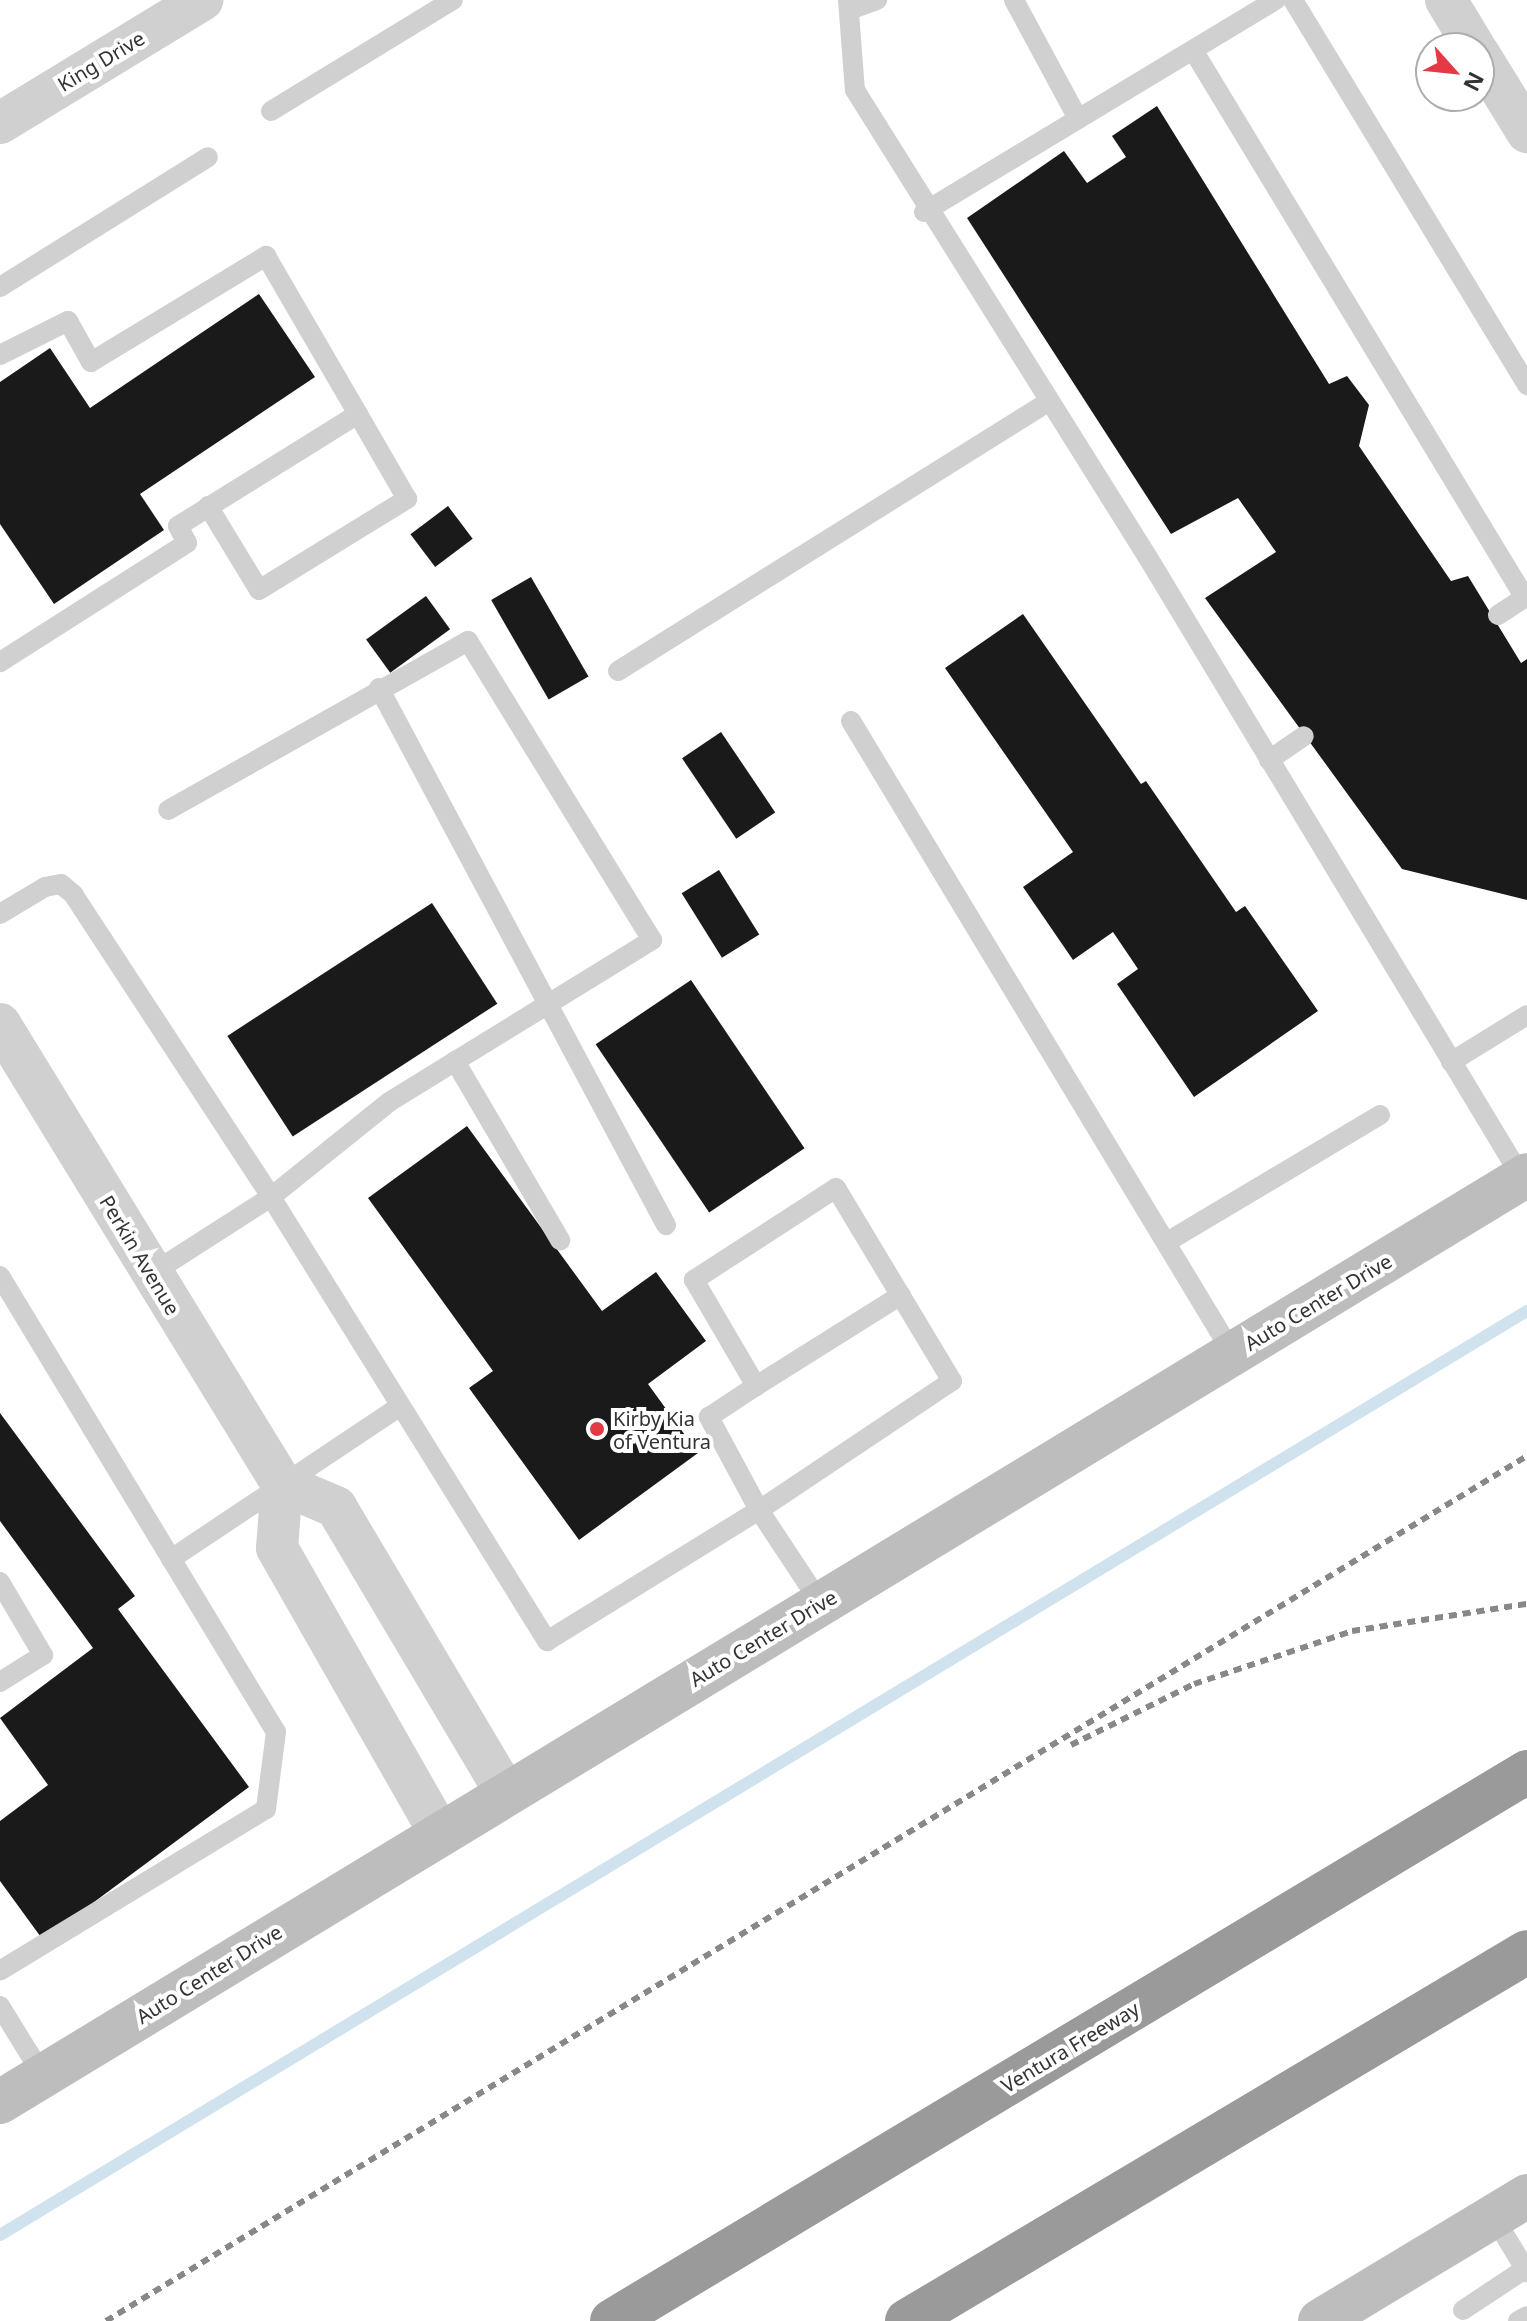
<!DOCTYPE html>
<style>
body{margin:0}
#map{position:relative;width:1527px;height:2321px;overflow:hidden;background:#fff;font-family:"Noto Sans",sans-serif}
div>[style]{position:absolute}
.stream>*{height:12px;margin:-6px;padding:0 6px;transform-origin:6px;border-radius:6px;background:#cfe2ee}
.building>*{inset:0;background:#1a1a1a;transform-origin:0 0}
.lane>*{height:20px;margin:-10px;padding:0 10px;transform-origin:10px;border-radius:10px;background:#d0d0d0}
.street>*{height:42px;margin:-21px;padding:0 21px;transform-origin:21px;border-radius:21px;background:#d0d0d0}
.secondary>*{height:44px;margin:-22px;padding:0 22px;transform-origin:22px;border-radius:22px;background:#bdbdbd}
.highway>*{height:44px;margin:-22px;padding:0 22px;transform-origin:22px;border-radius:22px;background:#9a9a9a}
.rail>*{height:6px;margin-top:-3px;transform-origin:0;background:repeating-linear-gradient(90deg,#888 0 8px,transparent 0 14px)}
.dots>*{width:22px;height:22px;translate:-50% -50%;box-sizing:border-box;border:4px solid #fff;border-radius:50%}
span{translate:-50% -50%;white-space:nowrap;text-align:center;line-height:1.15;-webkit-text-stroke:8px #fff;paint-order:stroke}
.street-label{font-size:20px;color:#333}
.poi-label{font-size:20px;color:#333}
.left{translate:0 -50%;text-align:left}
.north{position:absolute;left:1415px;top:32px;width:80px;height:80px;box-sizing:border-box;background:#fff;border:2px solid #adadad;border-radius:50%;rotate:117deg;font-size:22px;font-weight:700;line-height:32px;text-align:center;color:#333}
.north::after{content:'';display:block;margin:auto;width:28px;height:36px;background:#e63946;clip-path:polygon(50% 0,100% 100%,50% 72%,0 100%)}
</style>
<div id="map">
<div class="stream">
<i style="left:0;top:2235px;width:1785px;rotate:-31.18deg"></i>
</div>
<div class="building">
<i style="clip-path:polygon(1157px 106px,1329px 384px,1347px 376px,1369px 405px,1359px 446px,1451px 581px,1468px 576px,1521px 663px,1527px 659px,1527px 900px,1402px 869px,1205px 598px,1276px 552px,1238px 498px,1171px 534px,967px 218px,1064px 151px,1087px 183px,1126px 157px,1112px 136px)"></i>
<i style="clip-path:polygon(259px 294px,315px 377px,140px 494px,164px 530px,54px 604px,0 524px,0 382px,50px 348px,90px 408px)"></i>
<i style="left:448px;top:506px;width:41px;height:47px;rotate:53deg"></i>
<i style="left:531px;top:577px;width:115px;height:46px;rotate:60deg"></i>
<i style="left:426px;top:596px;width:41px;height:74px;rotate:54deg"></i>
<i style="clip-path:polygon(1023px 614px,1141px 784px,1146px 781px,1236px 912px,1245px 906px,1318px 1011px,1194px 1097px,1117px 984px,1138px 969px,1113px 932px,1073px 960px,1023px 887px,1073px 852px,945px 668px)"></i>
<i style="left:721px;top:732px;width:97px;height:47px;rotate:56deg"></i>
<i style="left:719px;top:870px;width:76px;height:44px;rotate:58deg"></i>
<i style="left:432px;top:903px;width:120px;height:244px;rotate:57deg"></i>
<i style="left:691px;top:980px;width:203px;height:115px;rotate:56deg"></i>
<i style="clip-path:polygon(467px 1126px,602px 1311px,656px 1272px,706px 1341px,648px 1384px,698px 1453px,579px 1540px,469px 1388px,493px 1371px,368px 1198px)"></i>
<i style="clip-path:polygon(0 1413px,135px 1596px,118px 1609px,249px 1787px,43px 1940px,0 1881px,0 1821px,48px 1785px,0 1718px,93px 1648px,0 1521px)"></i>
</div>
<div class="lane">
<i style="left:848px;top:0;width:90px;rotate:85.6deg"></i>
<i style="left:855px;top:90px;width:550px;rotate:57.93deg"></i>
<i style="left:1147px;top:556px;width:726px;rotate:58.91deg"></i>
<i style="left:1014px;top:0;width:135px;rotate:61.7deg"></i>
<i style="left:1293px;top:0;width:451px;rotate:58.7deg"></i>
<i style="left:849px;top:10px;width:30px;rotate:-20deg"></i>
<i style="left:1193px;top:50px;width:641px;rotate:58.79deg"></i>
<i style="left:271px;top:111px;width:213px;rotate:-31.4deg"></i>
<i style="left:924px;top:212px;width:411px;rotate:-31.1deg"></i>
<i style="left:0;top:287px;width:245px;rotate:-32deg"></i>
<i style="left:0;top:355px;width:76px;rotate:-26.6deg"></i>
<i style="left:68px;top:321px;width:47px;rotate:60.7deg"></i>
<i style="left:91px;top:362px;width:205px;rotate:-31.2deg"></i>
<i style="left:266px;top:256px;width:183px;rotate:59.8deg"></i>
<i style="left:358px;top:414px;width:212px;rotate:148.1deg"></i>
<i style="left:178px;top:526px;width:19px;rotate:62deg"></i>
<i style="left:187px;top:543px;width:222px;rotate:147.5deg"></i>
<i style="left:208px;top:506px;width:98px;rotate:58.7deg"></i>
<i style="left:259px;top:590px;width:174px;rotate:-31.6deg"></i>
<i style="left:407px;top:499px;width:98px;rotate:-120deg"></i>
<i style="left:1498px;top:615px;width:35px;rotate:-33deg"></i>
<i style="left:618px;top:671px;width:507px;rotate:-32.03deg"></i>
<i style="left:379px;top:688px;width:609px;rotate:61.88deg"></i>
<i style="left:851px;top:721px;width:739px;rotate:58.89deg"></i>
<i style="left:1269px;top:760px;width:42px;rotate:-34.4deg"></i>
<i style="left:0;top:914px;width:52px;rotate:-31deg"></i>
<i style="left:45px;top:887px;width:16px;rotate:-11deg"></i>
<i style="left:61px;top:884px;width:16px;rotate:40deg"></i>
<i style="left:73px;top:894px;width:362px;rotate:56.8deg"></i>
<i style="left:271px;top:1197px;width:151px;rotate:-38.8deg"></i>
<i style="left:389px;top:1102px;width:309px;rotate:-31.6deg"></i>
<i style="left:652px;top:940px;width:351px;rotate:-121.6deg"></i>
<i style="left:468px;top:641px;width:344px;rotate:150.6deg"></i>
<i style="left:455px;top:1061px;width:208px;rotate:59.6deg"></i>
<i style="left:1451px;top:1062px;width:89px;rotate:-31.7deg"></i>
<i style="left:836px;top:1188px;width:225px;rotate:59deg"></i>
<i style="left:952px;top:1381px;width:232px;rotate:146.2deg"></i>
<i style="left:759px;top:1510px;width:106px;rotate:-118.3deg"></i>
<i style="left:709px;top:1417px;width:56px;rotate:-33.4deg"></i>
<i style="left:756px;top:1386px;width:123px;rotate:-120.3deg"></i>
<i style="left:694px;top:1280px;width:169px;rotate:-32.9deg"></i>
<i style="left:1167px;top:1242px;width:248px;rotate:-30.8deg"></i>
<i style="left:151px;top:1274px;width:143px;rotate:-32.7deg"></i>
<i style="left:271px;top:1197px;width:523px;rotate:58.13deg"></i>
<i style="left:547px;top:1641px;width:249px;rotate:-31.7deg"></i>
<i style="left:759px;top:1510px;width:113px;rotate:56.6deg"></i>
<i style="left:0;top:1276px;width:533px;rotate:58.82deg"></i>
<i style="left:276px;top:1732px;width:78px;rotate:97.4deg"></i>
<i style="left:266px;top:1809px;width:311px;rotate:148.7deg"></i>
<i style="left:756px;top:1386px;width:171px;rotate:-32.1deg"></i>
<i style="left:171px;top:1559px;width:275px;rotate:-33.7deg"></i>
<i style="left:0;top:1582px;width:85px;rotate:59.5deg"></i>
<i style="left:43px;top:1655px;width:51px;rotate:147.9deg"></i>
<i style="left:0;top:2006px;width:82px;rotate:58.4deg"></i>
<i style="left:1493px;top:2216px;width:66px;rotate:58.7deg"></i>
<i style="left:1463px;top:2310px;width:74px;rotate:-33.5deg"></i>
<i style="left:1518px;top:2321px;width:10px;rotate:-29deg"></i>
</div>
<div class="street">
<i style="left:1446px;top:0;width:56px;rotate:58.9deg"></i>
<i style="left:1479px;top:54px;width:92px;rotate:58.4deg"></i>
<i style="left:0;top:123px;width:237px;rotate:-31.3deg"></i>
<i style="left:0;top:1024px;width:540px;rotate:58.49deg"></i>
<i style="left:282px;top:1484px;width:59px;rotate:23.1deg"></i>
<i style="left:336px;top:1507px;width:331px;rotate:59.3deg"></i>
<i style="left:282px;top:1484px;width:64px;rotate:94.5deg"></i>
<i style="left:277px;top:1548px;width:327px;rotate:60.3deg"></i>
</div>
<div class="secondary">
<i style="left:0;top:2102px;width:1786px;rotate:-31.26deg"></i>
<i style="left:1320px;top:2321px;width:242px;rotate:-31.1deg"></i>
</div>
<div class="highway">
<i style="left:612px;top:2321px;width:1067px;rotate:-30.96deg"></i>
<i style="left:907px;top:2321px;width:721px;rotate:-30.76deg"></i>
</div>
<div class="rail">
<i style="left:1071px;top:1745px;width:137px;rotate:-26.4deg"></i>
<i style="left:1194px;top:1684px;width:167px;rotate:-18.5deg"></i>
<i style="left:1352px;top:1631px;width:177px;rotate:-8.8deg"></i>
<i style="left:106px;top:2321px;width:1664px;rotate:-31.33deg"></i>
</div>
<div class="dots">
<i style="left:597px;top:1429px;background:#e63946"></i>
</div>
<div class="street-label">
<span style="left:101px;top:61px;rotate:-31deg">King Drive</span>
<span style="left:140px;top:1255px;rotate:59deg">Perkin Avenue</span>
<span style="left:1318px;top:1302px;rotate:-31deg">Auto Center Drive</span>
<span style="left:763px;top:1638px;rotate:-31deg">Auto Center Drive</span>
<span style="left:209px;top:1974px;rotate:-32deg">Auto Center Drive</span>
<span style="left:1070px;top:2047px;rotate:-31deg">Ventura Freeway</span>
</div>
<div class="poi-label">
<span class="left" style="left:613px;top:1430px">Kirby Kia<br>of Ventura</span>
</div>
<div class="north">N</div>
</div>
